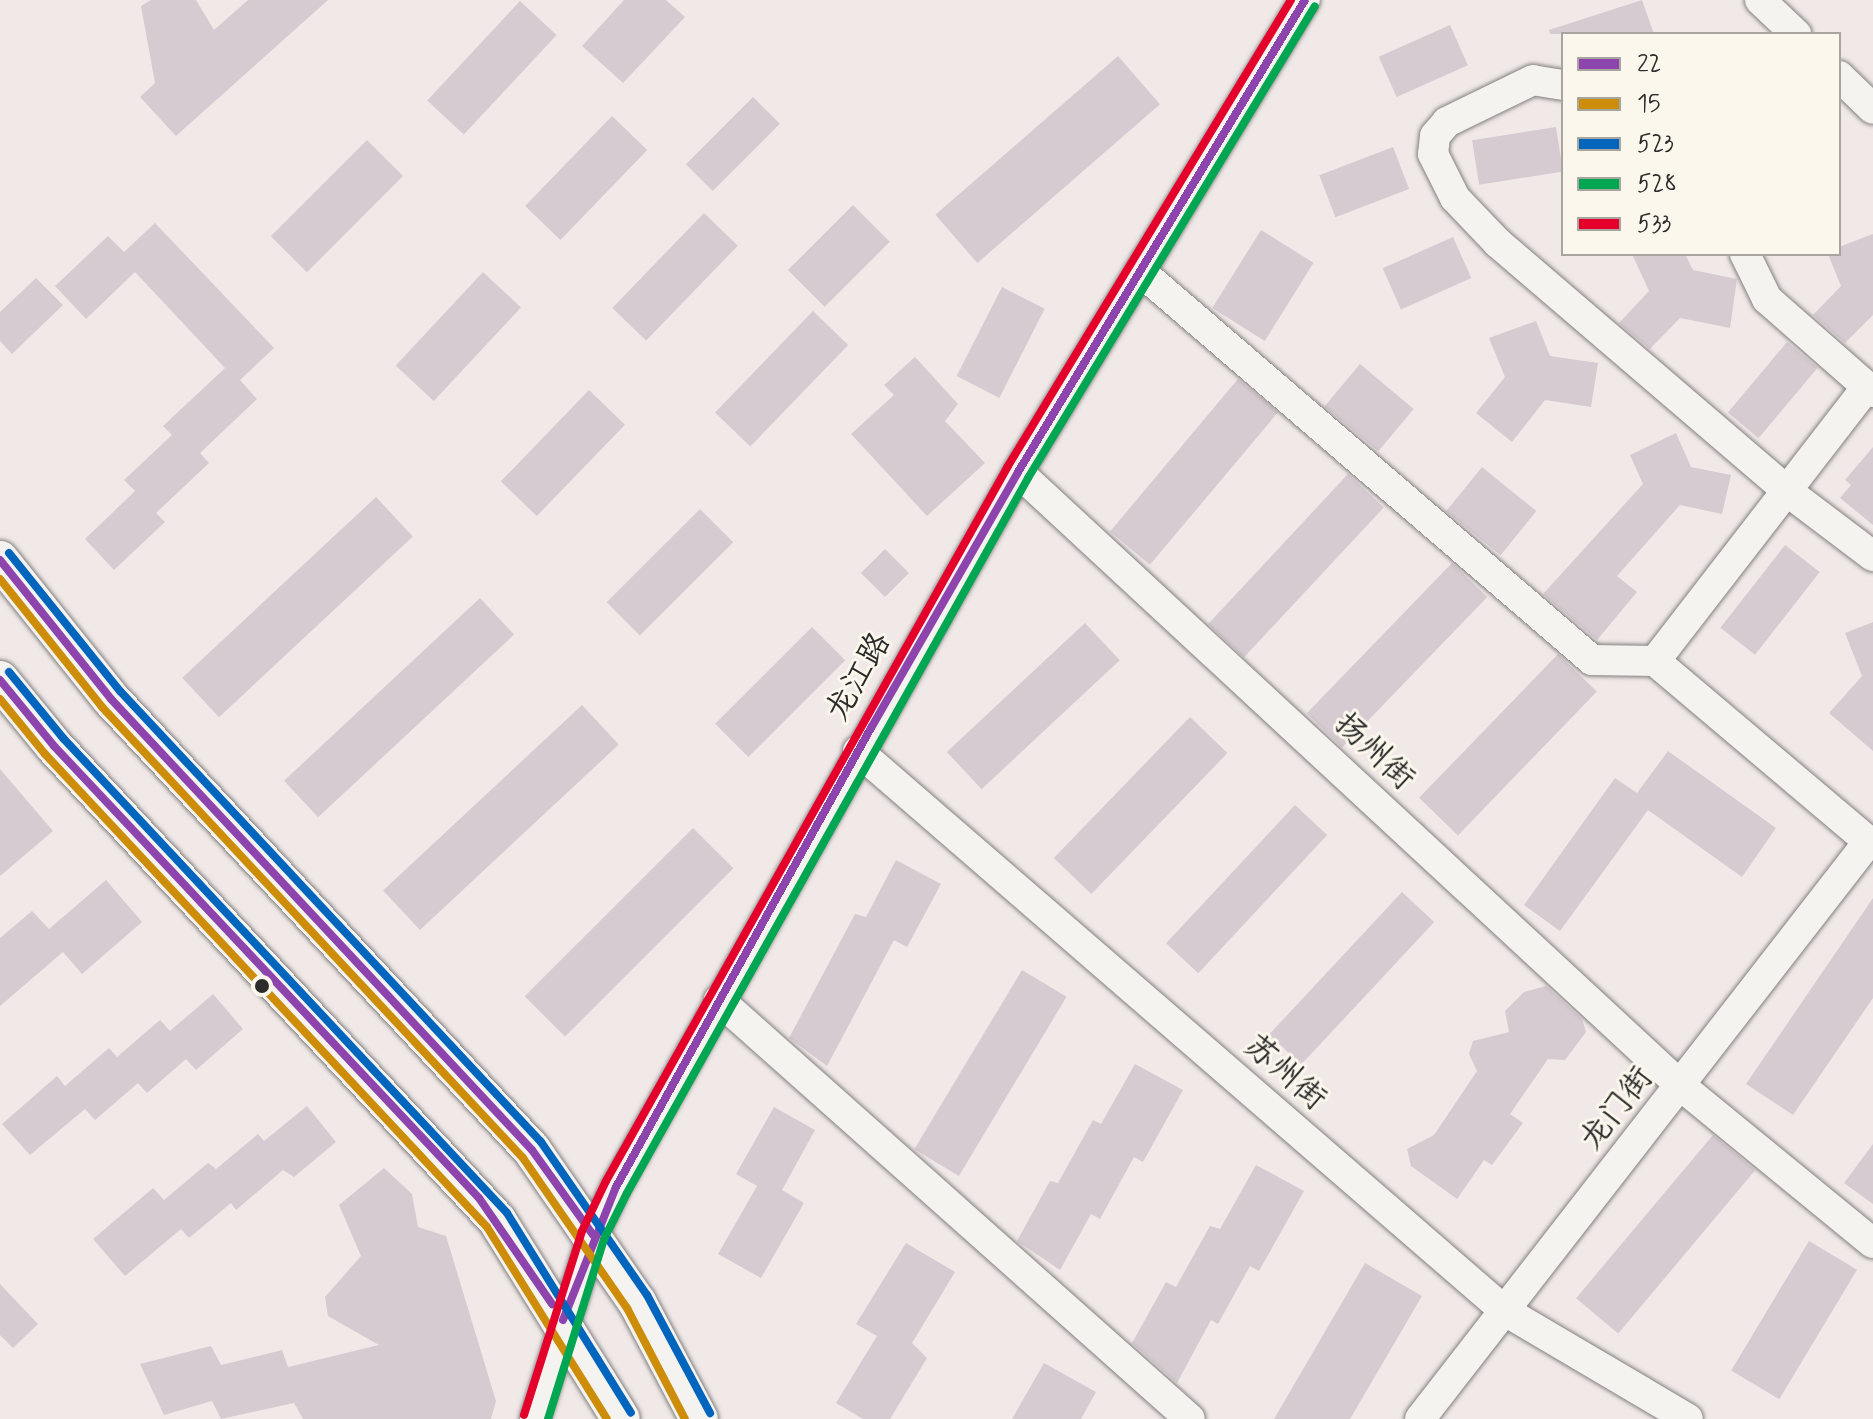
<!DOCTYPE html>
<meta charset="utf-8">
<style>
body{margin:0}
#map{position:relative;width:1873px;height:1419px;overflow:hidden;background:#f0e9e8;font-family:Mynerve,"LXGW WenKai TC",sans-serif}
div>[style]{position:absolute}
.building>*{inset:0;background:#d7cbd2;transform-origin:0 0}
.roads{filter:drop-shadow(0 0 2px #848080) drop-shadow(0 0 2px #848080)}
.minor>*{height:30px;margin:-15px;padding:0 15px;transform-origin:15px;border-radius:15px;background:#f5f3f0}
.major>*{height:38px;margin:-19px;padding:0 19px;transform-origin:19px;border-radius:19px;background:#f5f3f0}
.bus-1>*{height:8px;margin:-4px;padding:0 4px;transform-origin:4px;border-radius:4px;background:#8e44ad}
.bus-2>*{height:8px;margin:-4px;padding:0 4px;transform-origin:4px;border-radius:4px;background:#ce8d09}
.bus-3>*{height:8px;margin:-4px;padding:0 4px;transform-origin:4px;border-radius:4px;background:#0065bd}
.bus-4>*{height:8px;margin:-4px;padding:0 4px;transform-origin:4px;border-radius:4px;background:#00a651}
.bus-5>*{height:8px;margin:-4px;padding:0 4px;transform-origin:4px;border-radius:4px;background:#e4002b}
.dots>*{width:22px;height:22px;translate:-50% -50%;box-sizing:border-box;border:4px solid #fbf7ec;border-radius:50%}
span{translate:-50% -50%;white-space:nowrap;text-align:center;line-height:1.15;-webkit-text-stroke:6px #fbf7ec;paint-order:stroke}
.street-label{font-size:32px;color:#2b2b2b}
.legend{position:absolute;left:1561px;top:32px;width:280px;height:224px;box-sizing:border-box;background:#fbf7ec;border:2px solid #a8a59f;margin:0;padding:10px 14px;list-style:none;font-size:24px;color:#2b2b2b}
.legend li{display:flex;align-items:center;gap:16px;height:40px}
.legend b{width:40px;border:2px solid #a8a59f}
</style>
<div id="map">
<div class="building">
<i style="clip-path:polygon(151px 0,196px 0,214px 30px,248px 0,328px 0,176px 136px,140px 97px,155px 83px,141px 6px)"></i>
<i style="clip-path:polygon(624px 0,666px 0,685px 17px,623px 83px,582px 46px)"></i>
<i style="clip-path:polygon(1642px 0,1654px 34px,1550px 34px,1549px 30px)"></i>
<i style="left:520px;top:1px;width:50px;height:136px;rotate:43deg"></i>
<i style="left:1450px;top:25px;width:44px;height:78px;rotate:66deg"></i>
<i style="left:1118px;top:56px;width:64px;height:242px;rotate:49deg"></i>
<i style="left:753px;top:97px;width:38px;height:95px;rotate:45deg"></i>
<i style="left:612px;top:116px;width:49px;height:125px;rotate:44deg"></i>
<i style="left:1556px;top:127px;width:45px;height:85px;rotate:81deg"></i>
<i style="left:367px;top:140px;width:51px;height:136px;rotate:45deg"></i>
<i style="left:1393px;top:147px;width:45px;height:79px;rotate:69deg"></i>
<i style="left:853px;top:205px;width:52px;height:92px;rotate:45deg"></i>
<i style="left:704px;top:213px;width:47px;height:132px;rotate:44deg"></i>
<i style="clip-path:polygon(155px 223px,274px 348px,240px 380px,257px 399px,200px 453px,209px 463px,156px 513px,165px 522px,114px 570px,85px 539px,135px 491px,124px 480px,172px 435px,163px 426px,225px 368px,135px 272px,86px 319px,55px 286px,108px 236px,124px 252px)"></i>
<i style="left:1261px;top:230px;width:62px;height:92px;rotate:32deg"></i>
<i style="clip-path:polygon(1873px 234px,1873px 315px,1845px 343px,1813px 315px,1841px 286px,1828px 254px,1839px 254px,1839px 247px)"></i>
<i style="left:1453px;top:237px;width:45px;height:77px;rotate:66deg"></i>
<i style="clip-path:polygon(1632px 254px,1685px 254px,1693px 270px,1737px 279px,1730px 328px,1680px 318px,1650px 349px,1619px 323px,1649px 291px)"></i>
<i style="left:483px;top:272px;width:52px;height:128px;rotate:43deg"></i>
<i style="clip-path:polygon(36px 278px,63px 305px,12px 354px,0 341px,0 312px)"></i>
<i style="left:1002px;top:287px;width:48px;height:100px;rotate:27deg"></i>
<i style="left:813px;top:311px;width:49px;height:141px;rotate:44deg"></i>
<i style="clip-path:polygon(1536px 321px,1550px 356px,1598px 363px,1591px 407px,1545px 400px,1512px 442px,1476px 413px,1505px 377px,1489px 338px)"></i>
<i style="left:1787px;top:342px;width:40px;height:92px;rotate:40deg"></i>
<i style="clip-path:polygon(915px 357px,958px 404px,945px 421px,985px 463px,927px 516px,851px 434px,894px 395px,884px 385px)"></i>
<i style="left:1360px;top:364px;width:70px;height:55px;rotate:40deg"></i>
<i style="left:1238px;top:379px;width:52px;height:199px;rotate:40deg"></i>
<i style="left:589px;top:390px;width:50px;height:127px;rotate:44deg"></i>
<i style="clip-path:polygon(1676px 433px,1691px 467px,1731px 475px,1722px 514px,1680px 505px,1617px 576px,1637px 592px,1597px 640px,1543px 594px,1643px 484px,1630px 455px)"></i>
<i style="clip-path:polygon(1873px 447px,1873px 525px,1840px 498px,1851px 485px,1845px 480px)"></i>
<i style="left:1482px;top:467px;width:70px;height:57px;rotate:39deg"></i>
<i style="left:1348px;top:474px;width:49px;height:205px;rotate:43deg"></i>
<i style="left:376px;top:497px;width:54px;height:265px;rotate:47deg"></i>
<i style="left:700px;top:509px;width:47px;height:132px;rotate:45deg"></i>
<i style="left:1785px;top:545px;width:44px;height:105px;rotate:38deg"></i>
<i style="left:885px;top:549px;width:34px;height:34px;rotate:45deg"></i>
<i style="left:1452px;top:563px;width:49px;height:209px;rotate:44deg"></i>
<i style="left:480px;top:598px;width:50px;height:268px;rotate:47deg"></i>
<i style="clip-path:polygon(1873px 622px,1873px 751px,1829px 713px,1862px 676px,1845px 633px)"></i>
<i style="left:1085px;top:623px;width:51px;height:189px;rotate:47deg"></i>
<i style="left:812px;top:627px;width:47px;height:137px;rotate:45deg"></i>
<i style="left:1558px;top:654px;width:54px;height:200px;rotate:44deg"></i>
<i style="left:582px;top:705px;width:54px;height:272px;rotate:47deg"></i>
<i style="left:1190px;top:717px;width:52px;height:196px;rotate:44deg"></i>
<i style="clip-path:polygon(1668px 751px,1776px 828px,1742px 877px,1648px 810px,1560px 931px,1524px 905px,1615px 778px,1637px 793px)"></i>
<i style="clip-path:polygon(0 769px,53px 831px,0 876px)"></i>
<i style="left:1295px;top:805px;width:44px;height:189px;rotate:43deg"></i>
<i style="left:693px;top:828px;width:57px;height:238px;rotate:45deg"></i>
<i style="clip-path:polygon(896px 860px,941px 884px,907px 947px,894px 940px,827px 1066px,789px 1038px,855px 914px,866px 917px)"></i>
<i style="clip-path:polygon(106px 880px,142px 922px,82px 974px,63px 952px,0 1006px,0 938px,32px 911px,49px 929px)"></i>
<i style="left:1402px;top:892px;width:44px;height:195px;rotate:43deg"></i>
<i style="clip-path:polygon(1873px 898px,1873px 998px,1793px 1115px,1746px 1084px)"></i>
<i style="left:1022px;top:970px;width:52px;height:209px;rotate:31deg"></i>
<i style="clip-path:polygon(1546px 986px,1582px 1019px,1586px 1032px,1565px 1060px,1548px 1059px,1510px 1114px,1523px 1123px,1492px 1165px,1484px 1160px,1457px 1199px,1411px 1166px,1407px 1149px,1434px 1135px,1477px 1071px,1469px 1054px,1473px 1041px,1509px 1032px,1505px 1011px,1524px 992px)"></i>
<i style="clip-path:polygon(213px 994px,243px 1029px,196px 1070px,186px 1059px,147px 1093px,138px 1083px,95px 1120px,85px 1109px,30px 1155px,2px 1124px,57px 1076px,65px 1086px,109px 1048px,117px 1057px,160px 1020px,170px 1031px)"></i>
<i style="clip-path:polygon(1135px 1064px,1183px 1090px,1143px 1162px,1134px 1157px,1100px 1219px,1091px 1214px,1060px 1270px,1017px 1241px,1050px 1181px,1058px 1183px,1093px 1120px,1101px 1124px)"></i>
<i style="clip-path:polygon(307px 1106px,336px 1142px,294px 1177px,283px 1170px,236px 1210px,231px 1203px,189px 1238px,181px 1229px,125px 1276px,93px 1239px,153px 1188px,164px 1200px,208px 1163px,216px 1169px,258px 1134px,264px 1141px)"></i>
<i style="clip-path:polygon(774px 1107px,815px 1130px,782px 1190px,804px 1203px,761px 1278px,718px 1254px,757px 1186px,736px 1174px)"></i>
<i style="left:1713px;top:1135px;width:55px;height:213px;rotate:40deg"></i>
<i style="clip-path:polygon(1873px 1144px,1873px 1204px,1844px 1183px)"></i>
<i style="clip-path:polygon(1256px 1165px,1304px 1191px,1259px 1271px,1250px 1266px,1218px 1324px,1211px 1320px,1177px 1383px,1132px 1343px,1166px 1282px,1176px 1287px,1210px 1226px,1220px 1229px)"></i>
<i style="clip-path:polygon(384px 1168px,412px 1194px,418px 1227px,446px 1236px,496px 1401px,491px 1419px,303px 1419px,294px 1403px,221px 1419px,212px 1401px,164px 1415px,140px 1364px,211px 1346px,221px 1365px,282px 1350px,288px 1367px,379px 1345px,328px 1316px,325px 1297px,361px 1256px,339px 1205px)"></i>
<i style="left:1809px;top:1241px;width:56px;height:151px;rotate:31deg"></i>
<i style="clip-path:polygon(906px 1243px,955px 1272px,912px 1343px,927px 1358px,890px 1419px,863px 1419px,836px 1403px,877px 1336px,856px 1324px)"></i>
<i style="clip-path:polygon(1365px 1263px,1422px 1296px,1350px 1419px,1274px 1419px)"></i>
<i style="clip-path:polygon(0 1284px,38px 1324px,13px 1348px,0 1335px)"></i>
<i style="clip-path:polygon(1044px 1363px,1096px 1392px,1081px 1419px,1012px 1419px)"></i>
</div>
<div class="roads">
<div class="minor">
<i style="left:1760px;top:0;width:50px;rotate:43.4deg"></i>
<i style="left:1839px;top:76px;width:47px;rotate:44.1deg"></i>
<i style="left:1563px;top:85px;width:30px;rotate:-171deg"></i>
<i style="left:1533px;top:80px;width:96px;rotate:154deg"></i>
<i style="left:1447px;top:122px;width:18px;rotate:131deg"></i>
<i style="left:1435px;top:136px;width:18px;rotate:96deg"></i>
<i style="left:1433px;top:154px;width:49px;rotate:63.4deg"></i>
<i style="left:1455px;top:198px;width:62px;rotate:46.3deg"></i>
<i style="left:1498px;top:243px;width:381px;rotate:40.6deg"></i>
<i style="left:1787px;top:491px;width:108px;rotate:37.1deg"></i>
<i style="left:1745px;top:254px;width:50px;rotate:63.9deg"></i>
<i style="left:1767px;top:299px;width:141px;rotate:41.3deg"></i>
<i style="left:1140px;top:271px;width:596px;rotate:40.72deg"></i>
<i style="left:1592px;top:660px;width:63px;rotate:0.9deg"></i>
<i style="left:1655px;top:661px;width:285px;rotate:40.2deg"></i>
<i style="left:1018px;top:472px;width:904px;rotate:42.8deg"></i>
<i style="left:1681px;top:1086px;width:248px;rotate:39.3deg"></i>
<i style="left:1655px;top:661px;width:346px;rotate:-52.3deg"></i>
<i style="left:858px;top:751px;width:856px;rotate:40.88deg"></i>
<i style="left:1505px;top:1311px;width:212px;rotate:30.5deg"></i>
<i style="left:719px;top:1000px;width:630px;rotate:41.66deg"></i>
<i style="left:535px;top:1419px;width:193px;rotate:-72.5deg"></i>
<i style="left:593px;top:1235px;width:53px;rotate:-64.4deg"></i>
<i style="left:616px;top:1187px;width:820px;rotate:-60.65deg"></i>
<i style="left:1018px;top:472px;width:552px;rotate:-58.7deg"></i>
<i style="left:1420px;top:1419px;width:732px;rotate:-52.16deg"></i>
</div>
<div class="major">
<i style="left:0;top:560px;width:178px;rotate:51.4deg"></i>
<i style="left:111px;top:699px;width:617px;rotate:46.97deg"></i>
<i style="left:532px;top:1150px;width:185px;rotate:55.4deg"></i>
<i style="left:637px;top:1302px;width:132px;rotate:62.1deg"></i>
<i style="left:0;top:680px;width:85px;rotate:50.7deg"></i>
<i style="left:54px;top:746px;width:649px;rotate:46.94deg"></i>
<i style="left:497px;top:1220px;width:234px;rotate:58.1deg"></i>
</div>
</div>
<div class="bus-1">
<i style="left:0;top:560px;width:178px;rotate:51.4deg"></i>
<i style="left:111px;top:699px;width:617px;rotate:46.97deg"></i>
<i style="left:532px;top:1150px;width:105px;rotate:54.3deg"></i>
<i style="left:0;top:680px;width:85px;rotate:50.7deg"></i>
<i style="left:54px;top:746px;width:620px;rotate:46.76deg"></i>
<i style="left:479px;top:1198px;width:129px;rotate:55.4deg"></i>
<i style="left:563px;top:1320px;width:143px;rotate:-68.3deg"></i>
<i style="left:616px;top:1187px;width:525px;rotate:-60.95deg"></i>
<i style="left:871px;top:728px;width:295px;rotate:-60.1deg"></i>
<i style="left:1018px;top:472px;width:552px;rotate:-58.7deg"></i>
</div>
<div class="bus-2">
<i style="left:0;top:579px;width:164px;rotate:51.4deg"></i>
<i style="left:102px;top:707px;width:617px;rotate:46.97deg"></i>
<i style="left:523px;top:1158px;width:183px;rotate:55.3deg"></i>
<i style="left:627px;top:1308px;width:125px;rotate:62.4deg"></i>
<i style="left:0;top:699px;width:71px;rotate:50.7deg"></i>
<i style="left:45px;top:754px;width:647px;rotate:46.94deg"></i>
<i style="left:487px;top:1227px;width:226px;rotate:58deg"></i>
</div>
<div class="bus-3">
<i style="left:9px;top:553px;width:177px;rotate:51.2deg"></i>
<i style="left:120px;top:691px;width:617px;rotate:46.97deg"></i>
<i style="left:541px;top:1142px;width:186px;rotate:55.3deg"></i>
<i style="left:647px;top:1295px;width:134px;rotate:61.9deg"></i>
<i style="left:9px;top:672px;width:85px;rotate:50.7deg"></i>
<i style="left:63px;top:738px;width:650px;rotate:46.93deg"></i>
<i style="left:507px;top:1213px;width:235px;rotate:58.2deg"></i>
</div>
<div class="bus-4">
<i style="left:548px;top:1419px;width:189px;rotate:-72.7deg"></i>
<i style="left:604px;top:1239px;width:51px;rotate:-63.4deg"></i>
<i style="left:627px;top:1193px;width:820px;rotate:-60.71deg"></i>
<i style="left:1028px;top:478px;width:552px;rotate:-58.7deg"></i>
</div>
<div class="bus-5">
<i style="left:524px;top:1415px;width:193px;rotate:-72.5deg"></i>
<i style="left:582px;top:1231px;width:55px;rotate:-64.4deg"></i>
<i style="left:606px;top:1181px;width:820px;rotate:-60.65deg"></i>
<i style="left:1008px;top:466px;width:545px;rotate:-58.73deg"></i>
</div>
<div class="dots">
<i style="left:262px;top:986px;background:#2b2b2b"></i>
</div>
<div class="street-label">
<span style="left:859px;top:677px;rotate:-60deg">龙江路</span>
<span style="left:1374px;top:752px;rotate:43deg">扬州街</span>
<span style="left:1285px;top:1073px;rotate:41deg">苏州街</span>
<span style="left:1617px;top:1109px;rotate:-52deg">龙门街</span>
</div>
<ul class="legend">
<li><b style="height:10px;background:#8e44ad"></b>22</li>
<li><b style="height:10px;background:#ce8d09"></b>15</li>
<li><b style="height:10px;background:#0065bd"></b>523</li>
<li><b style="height:10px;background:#00a651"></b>528</li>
<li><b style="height:10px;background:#e4002b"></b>533</li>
</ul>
</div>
